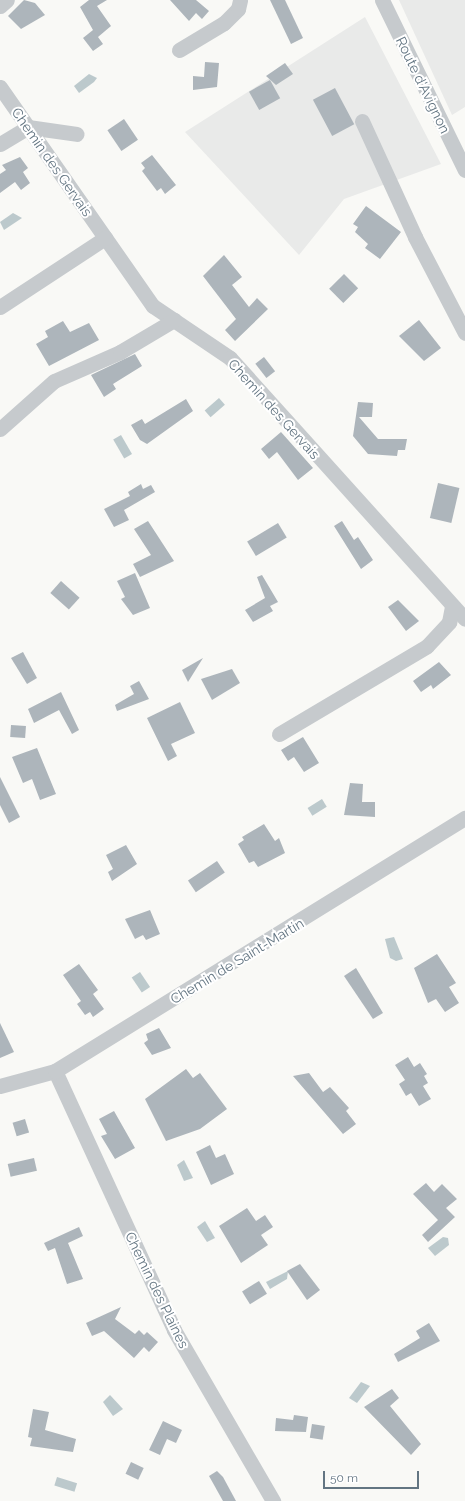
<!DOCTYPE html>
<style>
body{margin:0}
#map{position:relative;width:465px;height:1501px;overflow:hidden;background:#f9f9f6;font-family:Raleway,sans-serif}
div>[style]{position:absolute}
.built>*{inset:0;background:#e9eae9}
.water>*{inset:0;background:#bcc9cc;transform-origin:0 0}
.building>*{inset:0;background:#adb5bb;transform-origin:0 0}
.minor>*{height:15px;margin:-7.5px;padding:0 7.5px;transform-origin:7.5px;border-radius:7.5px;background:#c6cacd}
span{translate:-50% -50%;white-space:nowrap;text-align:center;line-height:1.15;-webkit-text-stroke:4px #fff;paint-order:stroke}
.street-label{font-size:14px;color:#637582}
.scale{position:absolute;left:323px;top:1471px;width:96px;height:18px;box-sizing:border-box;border:2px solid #637582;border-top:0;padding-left:5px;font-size:12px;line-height:14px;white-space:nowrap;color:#637582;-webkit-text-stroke:3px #fff;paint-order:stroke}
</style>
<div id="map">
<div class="built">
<i style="clip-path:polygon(399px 0,465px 0,465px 107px,452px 115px)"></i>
<i style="clip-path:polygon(365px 17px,441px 164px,344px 199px,299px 255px,185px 132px)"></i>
</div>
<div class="water">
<i style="clip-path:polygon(89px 74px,97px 78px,94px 82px,79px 93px,74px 86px)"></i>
<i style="clip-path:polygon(13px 213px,22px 218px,4px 230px,0 222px)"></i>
<i style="left:219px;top:398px;width:9px;height:19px;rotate:49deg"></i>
<i style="left:121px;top:435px;width:22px;height:9px;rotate:60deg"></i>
<i style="left:322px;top:799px;width:9px;height:17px;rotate:58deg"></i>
<i style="clip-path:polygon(394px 937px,403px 959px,396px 961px,390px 958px,385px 939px)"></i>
<i style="left:140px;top:972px;width:18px;height:10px;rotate:56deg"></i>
<i style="clip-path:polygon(184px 1160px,193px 1178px,184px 1181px,177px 1165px)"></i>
<i style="clip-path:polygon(205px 1221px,215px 1238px,207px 1242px,197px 1227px)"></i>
<i style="clip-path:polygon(443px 1237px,448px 1238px,449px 1245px,435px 1256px,428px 1248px)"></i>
<i style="clip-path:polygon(288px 1271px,287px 1279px,270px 1289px,266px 1282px)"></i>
<i style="clip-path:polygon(361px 1382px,370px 1386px,357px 1403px,349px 1398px)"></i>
<i style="clip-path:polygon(110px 1395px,123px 1409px,113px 1416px,103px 1402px)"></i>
<i style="left:57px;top:1477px;width:21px;height:9px;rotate:17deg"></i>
</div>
<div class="building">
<i style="clip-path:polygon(24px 0,35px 3px,45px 15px,21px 29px,8px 16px)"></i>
<i style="clip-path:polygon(89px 0,107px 0,97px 6px,111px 26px,98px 37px,103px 44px,93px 51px,83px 38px,93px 30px,80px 7px)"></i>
<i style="clip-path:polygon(170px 0,196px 0,209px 11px,202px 19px,196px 13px,189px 21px)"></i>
<i style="clip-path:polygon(270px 0,285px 0,303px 38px,291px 44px)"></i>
<i style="clip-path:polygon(205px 62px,219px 63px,217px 87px,193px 90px,193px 76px,204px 77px)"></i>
<i style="clip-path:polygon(285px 63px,293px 74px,276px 85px,266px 76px)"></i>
<i style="left:270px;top:80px;width:21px;height:24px;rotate:61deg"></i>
<i style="left:335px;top:88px;width:41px;height:25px;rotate:62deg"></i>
<i style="left:124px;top:119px;width:25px;height:20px;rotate:56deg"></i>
<i style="clip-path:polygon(152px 155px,176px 185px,165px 194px,161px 188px,157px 191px,142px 171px,145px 168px,141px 163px)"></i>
<i style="clip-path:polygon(20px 157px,28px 168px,23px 172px,30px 183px,21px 190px,15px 182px,0 193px,0 174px,6px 170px,2px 165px)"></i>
<i style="clip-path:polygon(366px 206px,401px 232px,380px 259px,365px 248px,368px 244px,355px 232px,358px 227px,353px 224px)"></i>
<i style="clip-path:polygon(224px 255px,242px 277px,232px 285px,249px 307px,257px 298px,268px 309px,235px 341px,225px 330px,236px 319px,203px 276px)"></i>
<i style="left:344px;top:274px;width:20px;height:21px;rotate:45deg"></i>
<i style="clip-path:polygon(419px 320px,441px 348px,424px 361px,399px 336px)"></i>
<i style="clip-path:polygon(63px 321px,70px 332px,89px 323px,99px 340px,49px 366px,36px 344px,48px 337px,45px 331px)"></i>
<i style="clip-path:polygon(135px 354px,142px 366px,113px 384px,116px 389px,104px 397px,91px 375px)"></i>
<i style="left:264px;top:357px;width:18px;height:11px;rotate:52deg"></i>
<i style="clip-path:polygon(186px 399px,193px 411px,147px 444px,140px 440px,131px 425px,142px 419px,145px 424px)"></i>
<i style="clip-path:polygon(358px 402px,373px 403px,372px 417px,359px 417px,378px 439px,407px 439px,405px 450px,398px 450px,397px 456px,368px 454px,353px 436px)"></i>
<i style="clip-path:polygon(281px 432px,313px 468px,298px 480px,277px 452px,269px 459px,261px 449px)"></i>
<i style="left:438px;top:483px;width:22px;height:36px;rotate:13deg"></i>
<i style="clip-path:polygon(141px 484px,143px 489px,151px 485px,155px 492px,124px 510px,129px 520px,114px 527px,104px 509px,130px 496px,128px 492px)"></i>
<i style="clip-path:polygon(148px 521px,174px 561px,140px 577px,133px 564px,151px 555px,134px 529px)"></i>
<i style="clip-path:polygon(342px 521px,354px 540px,358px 537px,373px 560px,361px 569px,334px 526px)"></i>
<i style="left:278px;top:523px;width:17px;height:36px;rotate:59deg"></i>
<i style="clip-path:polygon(135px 573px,150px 608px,133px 615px,121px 599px,125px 597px,117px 581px)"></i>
<i style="clip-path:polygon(262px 575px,278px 602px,270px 606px,273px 611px,253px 622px,245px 610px,265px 598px,257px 577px)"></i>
<i style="left:61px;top:581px;width:25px;height:16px;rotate:42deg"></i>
<i style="clip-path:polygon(398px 600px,419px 621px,406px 631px,388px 607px)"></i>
<i style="clip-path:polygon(23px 652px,37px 678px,27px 684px,11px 658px)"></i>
<i style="clip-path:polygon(203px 658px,188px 682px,182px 670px)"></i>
<i style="clip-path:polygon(439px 662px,451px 675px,433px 689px,431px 685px,421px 692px,413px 681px)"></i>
<i style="clip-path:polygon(232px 669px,240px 683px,212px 700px,201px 679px)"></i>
<i style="clip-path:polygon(139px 681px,149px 699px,117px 711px,115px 705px,134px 694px,130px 686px)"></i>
<i style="clip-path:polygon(61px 692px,79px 730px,72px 734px,59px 710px,34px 723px,28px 709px)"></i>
<i style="clip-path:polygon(180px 702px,195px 733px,171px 744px,177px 756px,168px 761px,147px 718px)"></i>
<i style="left:11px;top:725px;width:15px;height:12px;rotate:4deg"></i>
<i style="clip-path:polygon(303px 737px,319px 763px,304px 772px,294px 757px,288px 761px,281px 750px)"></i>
<i style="clip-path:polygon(37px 748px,56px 794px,40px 800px,32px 779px,23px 783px,12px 757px)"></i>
<i style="clip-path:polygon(0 777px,20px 817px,9px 823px,0 805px)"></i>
<i style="clip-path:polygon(350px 783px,363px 784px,362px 802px,375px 802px,375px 817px,344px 815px)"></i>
<i style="clip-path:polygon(264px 824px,275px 841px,279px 838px,285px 853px,258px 867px,254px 861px,249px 863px,238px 844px,244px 840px,242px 837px)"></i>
<i style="clip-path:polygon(126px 845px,137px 864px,112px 881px,108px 872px,113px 869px,106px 855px)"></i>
<i style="left:217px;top:861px;width:14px;height:35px;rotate:56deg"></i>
<i style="clip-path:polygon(150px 910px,160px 934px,146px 940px,143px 935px,135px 939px,125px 919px)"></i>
<i style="clip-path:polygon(437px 954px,456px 983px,449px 987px,459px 1003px,445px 1012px,436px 999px,428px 1003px,414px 968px)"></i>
<i style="clip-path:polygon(79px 964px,98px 990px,93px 994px,104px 1009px,93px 1017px,90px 1012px,85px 1015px,77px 1004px,81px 1001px,63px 975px)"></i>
<i style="clip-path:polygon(356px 968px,383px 1013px,373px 1019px,344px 976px)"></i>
<i style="clip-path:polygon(0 1023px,14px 1052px,0 1058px)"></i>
<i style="clip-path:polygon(159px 1028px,171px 1048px,152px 1055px,144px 1043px,148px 1040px,146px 1034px)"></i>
<i style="clip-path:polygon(408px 1057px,414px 1067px,420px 1063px,427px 1074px,424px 1076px,428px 1083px,423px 1086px,431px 1099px,419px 1106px,411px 1093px,406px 1096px,399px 1084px,405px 1080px,395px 1065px)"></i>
<i style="clip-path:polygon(186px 1069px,193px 1078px,200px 1073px,227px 1109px,200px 1129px,166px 1141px,145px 1099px)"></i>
<i style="clip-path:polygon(309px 1073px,323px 1092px,330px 1087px,349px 1108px,346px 1111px,356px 1124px,343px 1134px,293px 1076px)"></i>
<i style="clip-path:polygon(114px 1111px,135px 1148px,115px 1159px,101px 1136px,107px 1134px,99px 1119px)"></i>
<i style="left:25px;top:1119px;width:14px;height:13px;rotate:73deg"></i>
<i style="clip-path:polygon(210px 1145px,216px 1158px,225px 1154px,234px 1174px,211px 1185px,196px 1152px)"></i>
<i style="left:34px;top:1158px;width:13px;height:27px;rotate:77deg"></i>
<i style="clip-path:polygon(426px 1183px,434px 1192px,442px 1184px,457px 1199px,446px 1208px,455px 1217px,428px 1242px,422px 1235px,438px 1220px,413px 1194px)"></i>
<i style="clip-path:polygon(247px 1208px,256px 1221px,265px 1215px,273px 1227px,261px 1235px,268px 1245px,241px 1263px,219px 1226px)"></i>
<i style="clip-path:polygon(79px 1227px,83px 1236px,68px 1243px,83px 1279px,67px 1284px,55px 1248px,48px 1251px,44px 1243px)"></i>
<i style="clip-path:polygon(300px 1264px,320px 1290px,307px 1300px,287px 1271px)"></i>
<i style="left:259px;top:1281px;width:15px;height:20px;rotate:58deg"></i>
<i style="clip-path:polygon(121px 1307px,115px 1319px,135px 1334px,139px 1330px,144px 1335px,147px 1332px,158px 1342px,149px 1352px,144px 1347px,134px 1358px,104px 1331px,92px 1336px,86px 1323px)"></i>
<i style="clip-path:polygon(429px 1323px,440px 1341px,398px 1362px,394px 1354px,420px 1338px,416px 1331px)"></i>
<i style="clip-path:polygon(392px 1389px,399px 1398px,390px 1406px,421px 1444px,411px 1455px,364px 1407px)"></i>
<i style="clip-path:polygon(33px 1409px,49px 1412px,45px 1430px,76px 1439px,73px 1452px,30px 1446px,32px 1438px,28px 1437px)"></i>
<i style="clip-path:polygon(294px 1415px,308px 1417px,306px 1432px,275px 1431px,276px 1418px,293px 1420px)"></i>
<i style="clip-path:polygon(163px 1421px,182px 1430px,176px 1443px,167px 1439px,160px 1455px,149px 1450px)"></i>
<i style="left:312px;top:1424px;width:13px;height:14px;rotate:9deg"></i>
<i style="left:131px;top:1462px;width:14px;height:13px;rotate:25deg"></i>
<i style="clip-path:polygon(217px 1471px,223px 1477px,236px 1501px,223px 1501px,209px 1476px)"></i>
</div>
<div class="minor">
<i style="left:382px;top:0;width:189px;rotate:64deg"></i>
<i style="left:0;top:6px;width:9px;rotate:-41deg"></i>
<i style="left:179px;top:50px;width:52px;rotate:-31deg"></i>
<i style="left:224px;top:23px;width:20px;rotate:-45deg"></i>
<i style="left:238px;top:9px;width:9px;rotate:-77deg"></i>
<i style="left:0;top:87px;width:267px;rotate:55.1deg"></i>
<i style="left:153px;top:306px;width:93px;rotate:34deg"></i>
<i style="left:230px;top:358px;width:351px;rotate:48deg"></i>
<i style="left:362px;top:121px;width:128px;rotate:65.4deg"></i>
<i style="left:415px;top:237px;width:108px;rotate:62.5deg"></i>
<i style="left:0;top:144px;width:33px;rotate:-31deg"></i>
<i style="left:28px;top:127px;width:49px;rotate:8.1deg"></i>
<i style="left:0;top:307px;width:126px;rotate:-33.3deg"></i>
<i style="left:0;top:429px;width:72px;rotate:-41.6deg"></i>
<i style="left:54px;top:381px;width:72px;rotate:-23.7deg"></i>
<i style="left:120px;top:352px;width:63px;rotate:-30.7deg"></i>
<i style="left:279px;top:734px;width:172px;rotate:-30.7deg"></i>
<i style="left:427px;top:646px;width:33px;rotate:-47deg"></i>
<i style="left:449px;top:622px;width:16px;rotate:-79deg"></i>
<i style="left:55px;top:1071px;width:285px;rotate:65.3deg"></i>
<i style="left:174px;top:1330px;width:198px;rotate:59.9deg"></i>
<i style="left:0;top:1086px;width:57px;rotate:-15.3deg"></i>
<i style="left:55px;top:1071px;width:482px;rotate:-31.7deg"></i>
</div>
<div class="street-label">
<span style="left:423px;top:85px;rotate:64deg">Route d'Avignon</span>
<span style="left:52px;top:162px;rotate:55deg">Chemin des Gervais</span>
<span style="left:274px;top:409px;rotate:48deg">Chemin des Gervais</span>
<span style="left:237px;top:961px;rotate:-31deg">Chemin de Saint-Martin</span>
<span style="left:157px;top:1290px;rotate:64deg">Chemin des Plaines</span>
</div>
<div class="scale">50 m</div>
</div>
